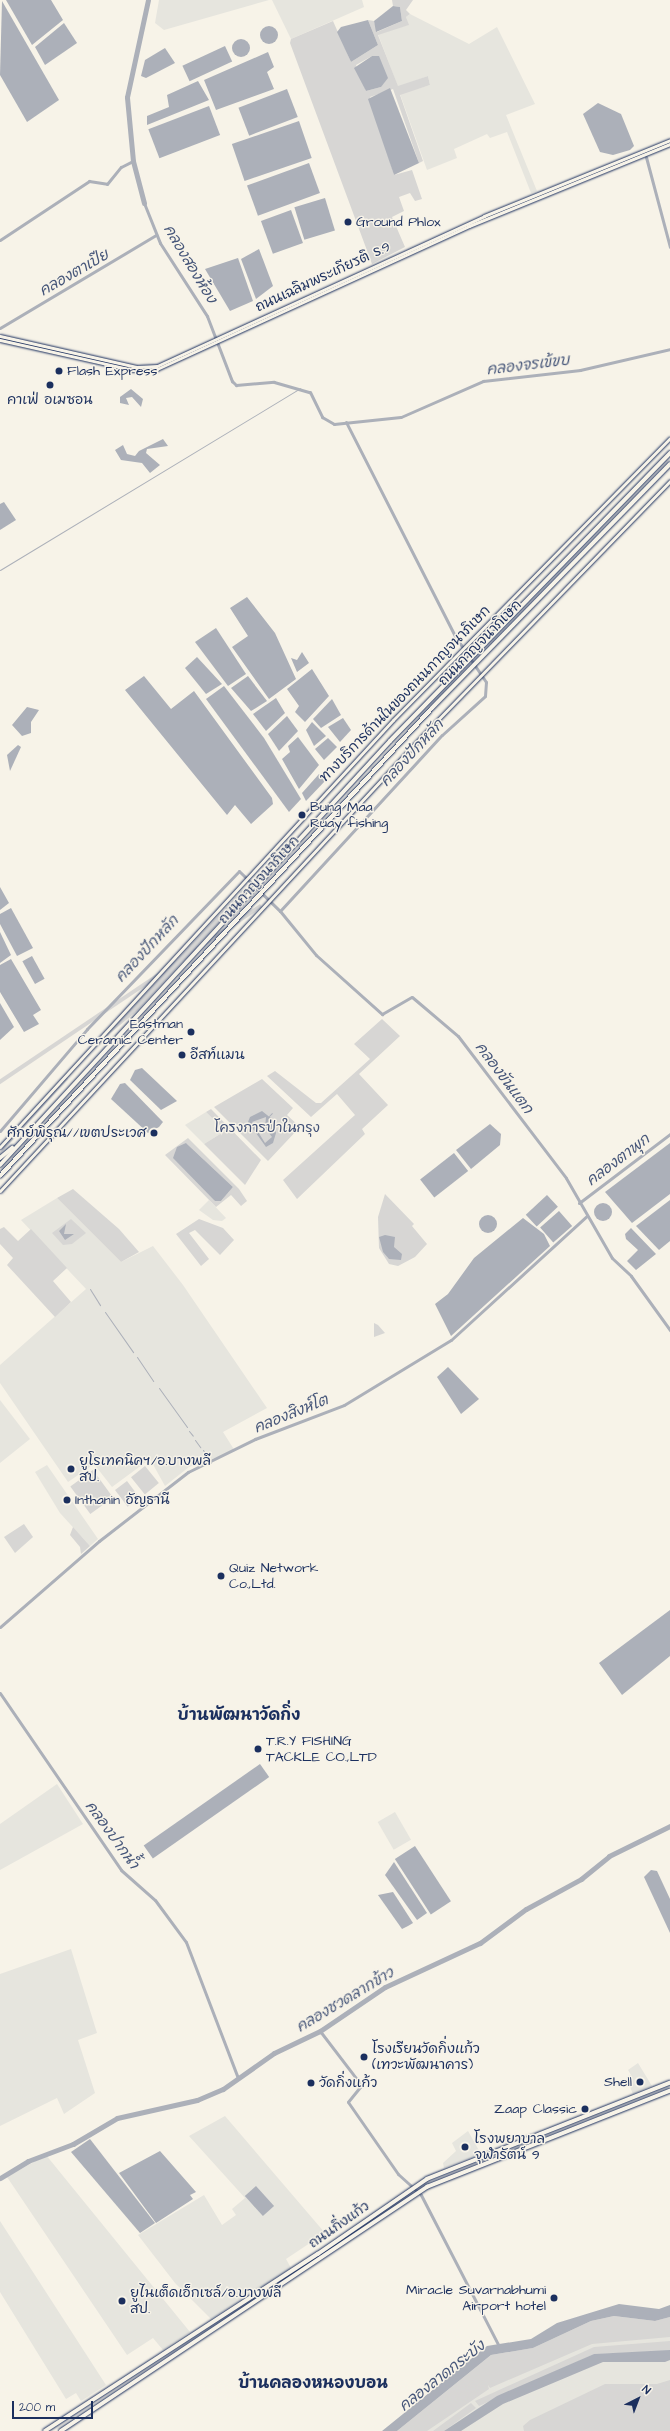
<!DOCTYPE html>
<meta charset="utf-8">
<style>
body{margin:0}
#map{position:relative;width:670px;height:2431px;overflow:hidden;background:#f7f3e8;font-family:"Architects Daughter","Playpen Sans Thai",sans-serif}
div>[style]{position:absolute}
.built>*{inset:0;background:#e6e5de;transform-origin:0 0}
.green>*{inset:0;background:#d7d6d4;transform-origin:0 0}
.water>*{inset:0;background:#acb0b9;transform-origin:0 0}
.round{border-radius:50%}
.stream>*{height:1px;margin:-0.5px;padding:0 0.5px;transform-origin:0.5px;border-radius:0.5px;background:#acb0b9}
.canal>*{height:3px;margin:-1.5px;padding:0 1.5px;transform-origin:1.5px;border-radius:1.5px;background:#acb0b9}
.river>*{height:5px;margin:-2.5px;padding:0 2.5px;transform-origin:2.5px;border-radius:2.5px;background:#acb0b9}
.roads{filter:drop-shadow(0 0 1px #1b2f5e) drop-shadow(0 0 1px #1b2f5e)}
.secondary>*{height:3px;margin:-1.5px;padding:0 1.5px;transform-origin:1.5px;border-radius:1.5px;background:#f7f3e8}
.primary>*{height:3.5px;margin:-1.75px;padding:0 1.75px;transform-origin:1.75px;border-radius:1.75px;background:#f7f3e8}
.motorway>*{height:4px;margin:-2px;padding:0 2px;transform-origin:2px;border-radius:2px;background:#f7f3e8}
.dots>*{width:11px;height:11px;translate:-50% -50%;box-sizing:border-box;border:2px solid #f7f3e8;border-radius:50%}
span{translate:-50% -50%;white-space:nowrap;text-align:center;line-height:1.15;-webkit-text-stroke:3px #f7f3e8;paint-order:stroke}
.poi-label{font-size:14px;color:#1b2f5e}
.left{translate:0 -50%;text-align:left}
.right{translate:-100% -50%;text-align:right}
.street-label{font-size:14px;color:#1b2f5e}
.park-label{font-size:14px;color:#415076}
.water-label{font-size:15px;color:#465679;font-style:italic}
.quarter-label{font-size:16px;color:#1b2f5e;font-weight:700}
.north{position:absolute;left:618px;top:2379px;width:40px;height:40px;-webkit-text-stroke:3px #f7f3e8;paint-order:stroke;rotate:42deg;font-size:11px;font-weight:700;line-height:16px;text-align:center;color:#1b2f5e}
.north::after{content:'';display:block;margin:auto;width:14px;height:18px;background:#1b2f5e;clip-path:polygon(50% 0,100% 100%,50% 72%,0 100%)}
.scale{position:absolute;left:12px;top:2401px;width:81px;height:18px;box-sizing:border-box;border:2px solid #1b2f5e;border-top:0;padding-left:5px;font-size:12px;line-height:14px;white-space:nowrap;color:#1b2f5e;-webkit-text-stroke:3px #f7f3e8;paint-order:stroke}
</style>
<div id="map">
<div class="built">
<i style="clip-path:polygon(159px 0,269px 0,164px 30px,155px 23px)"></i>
<i style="clip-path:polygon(272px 0,362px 0,364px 7px,291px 39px)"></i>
<i style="clip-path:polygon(410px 14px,469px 44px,497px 27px,535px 104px,506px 115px,537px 191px,531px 193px,507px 132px,490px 138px,487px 134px,454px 149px,457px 158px,427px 170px,400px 94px,430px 85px,428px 76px,398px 87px,378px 34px,408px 25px,406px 17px)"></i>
<i style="clip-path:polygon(206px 1112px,225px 1131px,204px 1144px,185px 1125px)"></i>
<i style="clip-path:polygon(57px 1198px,121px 1262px,153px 1246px,183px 1285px,267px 1408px,223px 1432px,235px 1451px,189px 1467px,165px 1486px,150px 1459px,112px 1487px,94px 1464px,68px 1482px,0 1383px,0 1365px,86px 1289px,21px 1220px)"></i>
<i style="clip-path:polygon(209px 1200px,226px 1218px,222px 1221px,213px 1220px,199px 1210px)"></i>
<i style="clip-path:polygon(0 1400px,30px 1439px,0 1463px)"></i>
<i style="clip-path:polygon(47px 1465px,98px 1539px,90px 1546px,60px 1513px,35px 1472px)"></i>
<i style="clip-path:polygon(57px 1784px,83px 1824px,0 1870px,0 1824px)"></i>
<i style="left:395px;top:1812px;width:32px;height:20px;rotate:60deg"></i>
<i style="clip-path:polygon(71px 1949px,97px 2033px,78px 2040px,95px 2093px,64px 2114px,57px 2098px,0 2126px,0 1974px)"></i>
<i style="clip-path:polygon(638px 2063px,652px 2086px,633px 2094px,626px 2077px,631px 2075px,628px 2070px)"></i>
<i style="clip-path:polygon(225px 2116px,325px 2233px,286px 2259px,291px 2268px,211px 2319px,175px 2283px,138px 2235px,204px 2195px,222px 2225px,236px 2215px,232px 2209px,245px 2198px,189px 2136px)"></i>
<i style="clip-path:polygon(468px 2131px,481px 2154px,444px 2168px,443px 2163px,456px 2151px,452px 2143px)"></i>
<i style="clip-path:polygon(46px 2155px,190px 2332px,163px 2350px,153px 2338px,127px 2355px,7px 2177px)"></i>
<i style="clip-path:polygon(0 2221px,106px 2385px,81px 2401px,76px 2393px,66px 2399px,0 2292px)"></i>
<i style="clip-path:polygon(670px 2326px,670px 2431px,412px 2431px,487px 2379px,560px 2347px)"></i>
</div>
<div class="green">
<i style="clip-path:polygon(evenodd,392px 0,413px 0,406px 10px,410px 14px,406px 17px,409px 25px,378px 35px,398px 86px,428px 76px,430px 85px,400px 95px,423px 161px,419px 163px,393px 89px,370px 97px,394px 175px,412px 170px,422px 199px,415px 201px,410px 193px,399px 197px,404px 211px,392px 217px,405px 247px,372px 264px,290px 43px,291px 39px,333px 21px,351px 62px,378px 45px,368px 20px,374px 21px,377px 32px,402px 21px,400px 7px,393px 6px,392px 0,372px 56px,381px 87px,366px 91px,356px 65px,372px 56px)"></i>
<i style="clip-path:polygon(244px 888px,248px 891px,138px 1010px,101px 1041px)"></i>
<i style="left:260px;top:904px;width:4px;height:381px;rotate:56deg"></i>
<i style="clip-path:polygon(382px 1019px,400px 1036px,359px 1074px,388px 1105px,362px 1129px,365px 1134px,297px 1199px,283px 1180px,355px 1115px,337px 1094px,311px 1117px,267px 1076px,275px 1071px,316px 1103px,321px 1103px,370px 1059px,354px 1044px)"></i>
<i style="clip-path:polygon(67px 1077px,68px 1079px,0 1154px,0 1150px)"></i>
<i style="clip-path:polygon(262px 1079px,293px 1108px,287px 1115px,300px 1127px,268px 1161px,214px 1107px)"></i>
<i style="clip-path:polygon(211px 1109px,261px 1160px,245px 1185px,204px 1144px,225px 1131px,206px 1112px)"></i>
<i style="clip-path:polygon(evenodd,188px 1138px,239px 1189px,247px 1201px,241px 1206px,231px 1195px,216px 1207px,165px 1155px,188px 1138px,186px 1143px,233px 1187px,221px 1201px,215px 1201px,186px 1143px)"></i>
<i style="clip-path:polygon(73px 1189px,119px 1229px,139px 1252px,121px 1262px,57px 1198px)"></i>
<i style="clip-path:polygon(385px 1194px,414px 1224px,412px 1226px,427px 1244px,415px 1257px,398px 1266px,389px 1264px,379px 1248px,378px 1217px)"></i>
<i style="clip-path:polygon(71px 1219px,86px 1233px,72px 1244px,63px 1245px,52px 1233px)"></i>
<i style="clip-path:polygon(199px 1219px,223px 1228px,234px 1240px,220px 1255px,195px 1230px,189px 1233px,209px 1259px,201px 1266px,176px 1234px)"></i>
<i style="clip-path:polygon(4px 1227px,18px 1241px,31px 1229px,67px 1268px,53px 1281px,71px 1302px,55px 1317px,7px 1265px,13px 1258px,0 1244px,0 1229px)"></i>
<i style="clip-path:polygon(374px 1323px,378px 1325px,385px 1333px,374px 1337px)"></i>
<i style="left:145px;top:1466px;width:22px;height:18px;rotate:51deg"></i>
<i style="left:93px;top:1470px;width:34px;height:28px;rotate:54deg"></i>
<i style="left:127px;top:1481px;width:21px;height:15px;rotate:53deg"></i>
<i style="clip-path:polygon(24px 1524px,33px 1537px,15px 1553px,4px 1537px)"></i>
<i style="clip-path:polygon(73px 1527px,90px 1546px,81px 1554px,80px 1547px,70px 1535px)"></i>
<i style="clip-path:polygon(614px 2316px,655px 2321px,670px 2317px,670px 2337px,592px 2344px,490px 2388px,488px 2385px,489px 2389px,427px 2431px,397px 2431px,491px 2355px,533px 2348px,591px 2321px)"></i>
<i style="clip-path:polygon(670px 2341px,670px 2350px,666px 2351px,594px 2354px,479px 2406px,475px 2401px,594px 2347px)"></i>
<i style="clip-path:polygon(670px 2380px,670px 2431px,524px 2431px,523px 2426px,530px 2420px,605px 2384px,657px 2384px)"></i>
<i style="clip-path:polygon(471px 2403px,476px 2408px,444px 2431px,433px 2431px)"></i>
</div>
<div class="water">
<i style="clip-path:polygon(6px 0,51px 0,63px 20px,32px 45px)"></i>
<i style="clip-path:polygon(2px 1px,59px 100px,27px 122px,0 75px)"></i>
<i style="clip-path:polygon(393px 6px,400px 7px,402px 21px,376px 32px,374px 21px)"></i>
<i style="clip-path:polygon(368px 20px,378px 45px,351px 62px,337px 32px,341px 27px)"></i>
<i style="clip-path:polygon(64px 23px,77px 43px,45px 65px,35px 47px)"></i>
<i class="round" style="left:260px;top:26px;width:18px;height:18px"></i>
<i class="round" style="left:232px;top:39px;width:18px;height:18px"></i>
<i style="left:225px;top:46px;width:17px;height:47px;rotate:65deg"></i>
<i style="clip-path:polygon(165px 48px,175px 63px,146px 78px,141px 76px,145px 60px)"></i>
<i style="clip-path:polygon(268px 52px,274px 67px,267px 72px,274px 89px,216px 110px,204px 80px)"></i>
<i style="clip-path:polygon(372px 56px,379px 56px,388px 78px,381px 87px,366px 91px,354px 68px)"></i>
<i style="clip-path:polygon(198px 81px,209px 100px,147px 125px,147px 116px,169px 107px,167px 95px)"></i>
<i style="clip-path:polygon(390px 88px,419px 163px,394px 175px,368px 99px)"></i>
<i style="left:287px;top:89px;width:30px;height:52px;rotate:69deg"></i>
<i style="clip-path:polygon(598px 103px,621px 114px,634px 146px,630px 150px,613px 155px,600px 152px,583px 114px)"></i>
<i style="left:209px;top:106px;width:31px;height:65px;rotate:69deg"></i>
<i style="left:299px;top:121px;width:39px;height:71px;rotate:71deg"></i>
<i style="left:309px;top:163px;width:32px;height:66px;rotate:70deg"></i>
<i style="left:325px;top:198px;width:34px;height:32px;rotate:73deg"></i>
<i style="left:291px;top:210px;width:35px;height:32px;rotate:70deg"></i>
<i style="clip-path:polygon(259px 249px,273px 286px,256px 299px,241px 259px)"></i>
<i style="clip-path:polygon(238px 258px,253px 301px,230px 311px,205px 269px)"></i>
<i style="clip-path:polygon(131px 389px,143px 399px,141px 407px,132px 397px,126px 398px,129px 405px,120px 403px,120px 397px)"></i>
<i style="clip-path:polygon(163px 439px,168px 446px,147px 449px,146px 453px,160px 465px,150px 473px,142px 463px,121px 460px,115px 450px,123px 445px,127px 454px,135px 456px,139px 451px)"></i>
<i style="clip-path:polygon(4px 502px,16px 520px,0 530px,0 504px)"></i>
<i style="clip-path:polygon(247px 597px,275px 633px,296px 679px,269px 699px,232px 647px,248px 636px,230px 608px)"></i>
<i style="clip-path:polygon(216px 628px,246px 674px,228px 686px,195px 642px)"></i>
<i style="clip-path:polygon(302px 652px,309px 663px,297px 672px,291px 658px,297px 660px)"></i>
<i style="clip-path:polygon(197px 657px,222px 684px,206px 694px,185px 668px)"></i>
<i style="clip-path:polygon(312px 669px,329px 696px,305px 722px,295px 712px,299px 706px,287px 689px)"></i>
<i style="clip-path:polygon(144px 676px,171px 709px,194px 691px,272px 798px,273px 804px,251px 824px,235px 805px,227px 815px,125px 690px)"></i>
<i style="clip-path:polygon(248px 676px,267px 701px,251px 711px,231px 688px)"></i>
<i style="clip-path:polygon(224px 686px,264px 738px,301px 799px,289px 812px,206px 699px)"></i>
<i style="clip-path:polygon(276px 698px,285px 713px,266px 731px,253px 714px)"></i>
<i style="clip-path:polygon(332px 699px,341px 715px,321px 728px,313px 719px)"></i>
<i style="clip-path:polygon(27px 707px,39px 710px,31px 722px,31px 733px,22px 736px,12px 725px)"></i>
<i style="clip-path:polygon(287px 716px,298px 731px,279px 751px,268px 734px)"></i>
<i style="clip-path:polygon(343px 718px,351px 730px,340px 742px,328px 727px)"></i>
<i style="clip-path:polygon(312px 722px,326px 736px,314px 746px,306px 730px)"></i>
<i style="clip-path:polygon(298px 737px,319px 765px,299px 789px,282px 759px,290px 752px,288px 746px)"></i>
<i style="clip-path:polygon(328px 738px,337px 747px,324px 760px,315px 749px)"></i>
<i style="clip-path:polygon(18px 745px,21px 747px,10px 771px,7px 755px)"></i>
<i style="clip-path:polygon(319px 774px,326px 780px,306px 801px,302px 793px)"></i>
<i style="clip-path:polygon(0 887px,9px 903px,0 910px)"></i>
<i style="clip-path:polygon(11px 908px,33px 948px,17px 956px,0 924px,0 914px)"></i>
<i style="clip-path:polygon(0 932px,11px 955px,0 963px)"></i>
<i style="left:32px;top:956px;width:26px;height:11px;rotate:61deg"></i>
<i style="clip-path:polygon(11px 959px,41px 1010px,33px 1015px,39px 1024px,24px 1032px,0 992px,0 965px)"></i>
<i style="clip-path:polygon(0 1003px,14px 1027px,0 1040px)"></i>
<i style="clip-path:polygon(142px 1068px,177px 1101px,161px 1110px,130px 1080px,135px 1070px)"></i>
<i style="clip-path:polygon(125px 1083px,163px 1122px,159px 1127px,148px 1133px,111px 1099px,120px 1084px)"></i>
<i style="clip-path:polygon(evenodd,262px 1111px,272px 1119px,276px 1133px,273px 1143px,266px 1147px,248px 1122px,250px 1117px,262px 1111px,266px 1117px,265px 1128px,272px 1137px,265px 1143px,252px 1122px,266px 1117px)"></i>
<i style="clip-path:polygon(490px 1124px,501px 1134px,500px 1145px,471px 1169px,456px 1150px)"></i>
<i style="clip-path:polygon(186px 1143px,233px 1187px,221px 1201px,215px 1201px,173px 1158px,177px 1147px)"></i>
<i style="clip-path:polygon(670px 1143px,670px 1194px,632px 1223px,605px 1192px)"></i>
<i style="left:454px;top:1153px;width:23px;height:43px;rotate:52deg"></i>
<i style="left:547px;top:1195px;width:16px;height:29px;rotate:47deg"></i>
<i style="clip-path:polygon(670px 1200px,670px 1241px,659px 1250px,636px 1226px)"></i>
<i class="round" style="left:594px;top:1203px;width:18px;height:18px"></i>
<i style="left:559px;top:1211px;width:20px;height:25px;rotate:49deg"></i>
<i class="round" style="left:479px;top:1215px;width:18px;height:18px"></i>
<i style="clip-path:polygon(523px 1218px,544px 1234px,550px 1246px,451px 1336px,435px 1304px,448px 1294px,474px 1258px)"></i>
<i style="clip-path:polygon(66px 1224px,64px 1234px,74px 1234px,65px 1240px,59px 1231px)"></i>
<i style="clip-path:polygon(631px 1228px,656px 1254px,636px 1270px,627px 1261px,638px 1250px,626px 1239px,625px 1234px)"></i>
<i style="clip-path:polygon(385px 1235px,395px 1237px,394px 1247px,402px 1254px,401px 1260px,389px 1259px,383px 1252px,379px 1237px)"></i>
<i style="clip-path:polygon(448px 1367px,479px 1399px,461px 1414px,437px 1377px)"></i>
<i style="clip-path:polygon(670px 1610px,670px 1656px,622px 1695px,599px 1663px)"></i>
<i style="left:260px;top:1764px;width:16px;height:142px;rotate:55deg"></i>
<i style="left:415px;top:1846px;width:66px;height:24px;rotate:57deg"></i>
<i style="clip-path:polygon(394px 1862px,427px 1913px,417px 1920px,385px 1875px)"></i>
<i style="clip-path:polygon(651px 1870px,657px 1871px,670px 1899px,670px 1933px,644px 1877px)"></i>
<i style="clip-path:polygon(393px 1892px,413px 1923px,408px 1926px,402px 1929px,378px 1895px)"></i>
<i style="clip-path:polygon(90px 2139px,155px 2223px,140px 2233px,71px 2152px)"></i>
<i style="clip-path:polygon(160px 2151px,196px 2192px,190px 2195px,193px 2199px,156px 2223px,119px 2173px)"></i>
<i style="left:256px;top:2186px;width:27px;height:15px;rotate:48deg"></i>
<i style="clip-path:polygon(619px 2304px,659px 2309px,670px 2305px,670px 2317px,655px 2321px,614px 2316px,591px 2321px,533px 2348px,491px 2355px,397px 2431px,382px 2431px,487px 2346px,531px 2339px,557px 2323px)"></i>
<i style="clip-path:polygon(670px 2350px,670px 2360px,665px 2362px,603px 2362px,503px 2404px,461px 2431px,444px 2431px,497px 2396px,594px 2354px)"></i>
</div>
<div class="stream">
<i style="left:0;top:570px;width:351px;rotate:-31.2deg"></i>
<i style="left:269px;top:1116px;width:4px;rotate:-45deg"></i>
<i style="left:90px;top:1289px;width:19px;rotate:58deg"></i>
<i style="left:105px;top:1312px;width:49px;rotate:55deg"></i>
<i style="left:137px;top:1357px;width:29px;rotate:56deg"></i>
<i style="left:159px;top:1388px;width:48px;rotate:54.3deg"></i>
<i style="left:189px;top:1431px;width:6px;rotate:51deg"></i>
<i style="left:195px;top:1440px;width:9px;rotate:54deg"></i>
<i style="left:203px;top:1450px;width:15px;rotate:58deg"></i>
</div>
<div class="canal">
<i style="left:646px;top:157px;width:93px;rotate:75.1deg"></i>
<i style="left:144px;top:203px;width:43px;rotate:68.2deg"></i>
<i style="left:160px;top:243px;width:87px;rotate:57.2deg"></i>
<i style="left:207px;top:316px;width:70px;rotate:69deg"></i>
<i style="left:232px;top:381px;width:6px;rotate:45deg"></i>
<i style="left:236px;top:385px;width:38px;rotate:-5deg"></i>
<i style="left:274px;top:382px;width:37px;rotate:16deg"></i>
<i style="left:310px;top:392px;width:28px;rotate:64deg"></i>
<i style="left:322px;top:417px;width:14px;rotate:30deg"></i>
<i style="left:334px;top:424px;width:67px;rotate:-6deg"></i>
<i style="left:401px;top:417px;width:90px;rotate:-23.7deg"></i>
<i style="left:483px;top:381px;width:98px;rotate:-6.5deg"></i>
<i style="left:580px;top:370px;width:92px;rotate:-13.1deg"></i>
<i style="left:0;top:240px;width:107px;rotate:-33.5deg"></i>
<i style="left:89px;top:181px;width:18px;rotate:9deg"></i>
<i style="left:107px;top:184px;width:22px;rotate:-51deg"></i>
<i style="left:121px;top:167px;width:13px;rotate:-27deg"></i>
<i style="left:0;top:328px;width:182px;rotate:-30.8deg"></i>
<i style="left:280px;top:911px;width:239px;rotate:-47.4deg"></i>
<i style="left:442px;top:735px;width:58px;rotate:-42.2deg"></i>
<i style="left:485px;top:696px;width:14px;rotate:-86deg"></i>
<i style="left:486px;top:682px;width:55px;rotate:-124deg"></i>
<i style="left:455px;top:636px;width:240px;rotate:-117deg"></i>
<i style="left:0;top:1131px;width:134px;rotate:-49.5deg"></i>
<i style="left:87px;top:1029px;width:219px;rotate:-46.1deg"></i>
<i style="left:239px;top:871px;width:57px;rotate:44.3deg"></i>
<i style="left:280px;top:911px;width:57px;rotate:50.7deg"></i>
<i style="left:316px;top:955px;width:89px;rotate:41.8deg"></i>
<i style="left:382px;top:1014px;width:34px;rotate:-30deg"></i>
<i style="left:412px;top:997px;width:60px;rotate:40.3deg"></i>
<i style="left:458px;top:1036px;width:178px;rotate:52.7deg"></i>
<i style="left:566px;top:1178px;width:92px;rotate:60.1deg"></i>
<i style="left:612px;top:1258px;width:26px;rotate:43deg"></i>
<i style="left:631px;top:1276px;width:67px;rotate:54.2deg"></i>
<i style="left:579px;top:1203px;width:114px;rotate:-37.2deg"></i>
<i style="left:0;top:1627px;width:131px;rotate:-41deg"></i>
<i style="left:99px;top:1541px;width:113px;rotate:-37.8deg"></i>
<i style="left:188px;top:1472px;width:75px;rotate:-26.2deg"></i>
<i style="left:255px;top:1439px;width:95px;rotate:-20.9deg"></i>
<i style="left:344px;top:1405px;width:125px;rotate:-31.3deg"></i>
<i style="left:451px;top:1340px;width:184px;rotate:-42.4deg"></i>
<i style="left:0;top:1693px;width:214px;rotate:55.6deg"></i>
<i style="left:121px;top:1870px;width:45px;rotate:41.4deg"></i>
<i style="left:155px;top:1900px;width:52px;rotate:53.6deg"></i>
<i style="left:186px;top:1942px;width:146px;rotate:69.1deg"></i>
<i style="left:320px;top:2031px;width:64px;rotate:52.6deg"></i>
<i style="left:359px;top:2082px;width:5px;rotate:79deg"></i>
<i style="left:360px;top:2087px;width:19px;rotate:129deg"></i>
<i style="left:348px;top:2102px;width:88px;rotate:55.2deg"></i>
<i style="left:398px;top:2174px;width:31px;rotate:42deg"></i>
<i style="left:421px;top:2195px;width:170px;rotate:62.7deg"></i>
</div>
<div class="river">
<i style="left:144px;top:203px;width:43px;rotate:-104.7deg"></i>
<i style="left:133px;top:161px;width:64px;rotate:-95.4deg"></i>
<i style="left:127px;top:97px;width:99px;rotate:-77.8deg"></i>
<i style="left:0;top:2178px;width:33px;rotate:-31deg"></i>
<i style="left:28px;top:2161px;width:48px;rotate:-20.7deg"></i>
<i style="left:73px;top:2144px;width:51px;rotate:-30.6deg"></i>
<i style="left:117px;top:2118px;width:82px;rotate:-12.7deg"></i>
<i style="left:197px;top:2100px;width:28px;rotate:-23deg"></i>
<i style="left:223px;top:2089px;width:62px;rotate:-35.2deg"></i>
<i style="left:274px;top:2053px;width:51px;rotate:-25.6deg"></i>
<i style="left:320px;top:2031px;width:78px;rotate:-34.1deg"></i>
<i style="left:385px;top:1987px;width:105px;rotate:-24.9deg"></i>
<i style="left:480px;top:1943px;width:57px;rotate:-36.5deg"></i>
<i style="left:526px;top:1909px;width:63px;rotate:-28.6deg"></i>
<i style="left:581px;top:1879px;width:36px;rotate:-39deg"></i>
<i style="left:609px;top:1856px;width:68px;rotate:-26.2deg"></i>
</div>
<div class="roads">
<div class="secondary">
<i style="left:0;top:336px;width:140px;rotate:12.8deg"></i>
<i style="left:137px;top:367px;width:20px;rotate:-3deg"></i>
<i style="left:157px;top:366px;width:360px;rotate:-24.6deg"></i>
<i style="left:484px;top:216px;width:201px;rotate:-22.2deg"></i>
<i style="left:0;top:340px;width:136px;rotate:12.7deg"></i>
<i style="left:133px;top:370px;width:24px;rotate:-2deg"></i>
<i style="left:157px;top:369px;width:343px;rotate:-24.6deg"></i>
<i style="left:469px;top:226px;width:217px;rotate:-22.2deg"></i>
<i style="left:0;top:1147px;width:580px;rotate:-47.37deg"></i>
<i style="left:393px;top:720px;width:395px;rotate:-45.5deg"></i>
<i style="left:0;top:1191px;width:623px;rotate:-47.15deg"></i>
<i style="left:424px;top:734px;width:353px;rotate:-45.8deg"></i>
</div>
<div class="primary">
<i style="left:45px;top:2431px;width:325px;rotate:-33deg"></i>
<i style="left:318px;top:2254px;width:132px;rotate:-34.5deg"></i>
<i style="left:427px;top:2179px;width:261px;rotate:-21.6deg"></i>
<i style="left:61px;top:2431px;width:440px;rotate:-33.7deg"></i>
<i style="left:427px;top:2187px;width:261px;rotate:-21.6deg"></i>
</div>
<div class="motorway">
<i style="left:0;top:1158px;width:16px;rotate:-40deg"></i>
<i style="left:0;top:1165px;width:576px;rotate:-47.39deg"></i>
<i style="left:390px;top:741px;width:402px;rotate:-45.8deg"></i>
<i style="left:0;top:1176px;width:637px;rotate:-47.29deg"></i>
<i style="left:432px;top:708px;width:341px;rotate:-45.7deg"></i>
</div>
</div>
<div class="dots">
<i style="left:348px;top:222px;background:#1b2f5e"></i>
<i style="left:59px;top:371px;background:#1b2f5e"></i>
<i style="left:50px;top:385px;background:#1b2f5e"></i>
<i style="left:302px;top:815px;background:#1b2f5e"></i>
<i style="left:191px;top:1032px;background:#1b2f5e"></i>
<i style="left:182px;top:1055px;background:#1b2f5e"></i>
<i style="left:154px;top:1133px;background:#1b2f5e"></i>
<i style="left:71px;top:1469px;background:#1b2f5e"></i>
<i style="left:67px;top:1500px;background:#1b2f5e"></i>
<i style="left:221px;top:1576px;background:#1b2f5e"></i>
<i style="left:258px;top:1749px;background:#1b2f5e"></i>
<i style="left:364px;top:2057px;background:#1b2f5e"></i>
<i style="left:640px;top:2082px;background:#1b2f5e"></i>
<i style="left:311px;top:2083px;background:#1b2f5e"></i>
<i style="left:585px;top:2109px;background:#1b2f5e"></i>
<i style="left:465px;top:2147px;background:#1b2f5e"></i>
<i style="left:554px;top:2298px;background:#1b2f5e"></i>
<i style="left:122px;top:2301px;background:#1b2f5e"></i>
</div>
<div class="poi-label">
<span class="left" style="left:356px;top:222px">Ground Phlox</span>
<span class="left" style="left:67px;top:371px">Flash Express</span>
<span style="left:50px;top:400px">คาเฟ่ อเมซอน</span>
<span class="left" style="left:310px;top:815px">Bung Maa<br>Ruay fishing</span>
<span class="right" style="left:183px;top:1032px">Eastman<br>Ceramic Center</span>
<span class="left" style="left:190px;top:1055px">อีสท์แมน</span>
<span class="right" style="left:146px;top:1133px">ศักย์พิรุณ//เขตประเวศ</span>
<span class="left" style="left:79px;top:1469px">ยูโรเทคนิคฯ/อ.บางพลี<br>สป.</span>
<span class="left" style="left:75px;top:1500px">Inthanin อัญธานี</span>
<span class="left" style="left:229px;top:1576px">Quiz Network<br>Co.,Ltd.</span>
<span class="left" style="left:266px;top:1749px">T.R.Y FISHING<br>TACKLE CO.,LTD</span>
<span class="left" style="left:372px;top:2057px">โรงเรียนวัดกิ่งแก้ว<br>(เทวะพัฒนาคาร)</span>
<span class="right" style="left:632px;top:2082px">Shell</span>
<span class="left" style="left:319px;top:2083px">วัดกิ่งแก้ว</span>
<span class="right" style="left:577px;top:2109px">Zaap Classic</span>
<span class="left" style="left:474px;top:2147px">โรงพยาบาล<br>จุฬารัตน์ 9</span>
<span class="right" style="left:546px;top:2298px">Miracle Suvarnabhumi<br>Airport hotel</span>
<span class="left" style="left:130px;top:2301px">ยูไนเต็ดเอ็กเซล์/อ.บางพลี<br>สป.</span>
</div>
<div class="street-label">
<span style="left:323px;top:277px;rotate:-25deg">ถนนเฉลิมพระเกียรติ ร.9</span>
<span style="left:480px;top:643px;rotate:-46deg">ถนนกาญจนาภิเษก</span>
<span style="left:405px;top:694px;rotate:-46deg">ทางบริการด้านในของถนนกาญจนาภิเษก</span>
<span style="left:259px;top:880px;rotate:-48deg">ถนนกาญจนาภิเษก</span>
<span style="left:339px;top:2225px;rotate:-35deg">ถนนกิ่งแก้ว</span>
</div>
<div class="park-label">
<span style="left:267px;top:1128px">โครงการป่าในกรุง</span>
</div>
<div class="water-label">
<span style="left:190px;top:264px;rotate:59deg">คลองสองห้อง</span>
<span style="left:74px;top:273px;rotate:-30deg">คลองตาเปีย</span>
<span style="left:528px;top:365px;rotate:-7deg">คลองจรเข้ขบ</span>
<span style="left:412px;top:753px;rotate:-47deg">คลองปักหลัก</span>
<span style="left:147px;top:949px;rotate:-47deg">คลองปักหลัก</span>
<span style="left:504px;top:1078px;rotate:53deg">คลองขันแตก</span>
<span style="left:618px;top:1160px;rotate:-37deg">คลองตาพุก</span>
<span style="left:291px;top:1414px;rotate:-22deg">คลองสิงห์โต</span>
<span style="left:112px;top:1835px;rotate:54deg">คลองปากน้ำ</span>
<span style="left:345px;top:2000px;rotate:-31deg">คลองชวดลากข้าว</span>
<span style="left:442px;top:2376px;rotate:-38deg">คลองลาดกระบัง</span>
</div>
<div class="quarter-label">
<span style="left:239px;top:1715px">บ้านพัฒนาวัดกิ่ง</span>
<span style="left:313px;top:2383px">บ้านคลองหนองบอน</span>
</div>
<div class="north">N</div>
<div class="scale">200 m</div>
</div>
